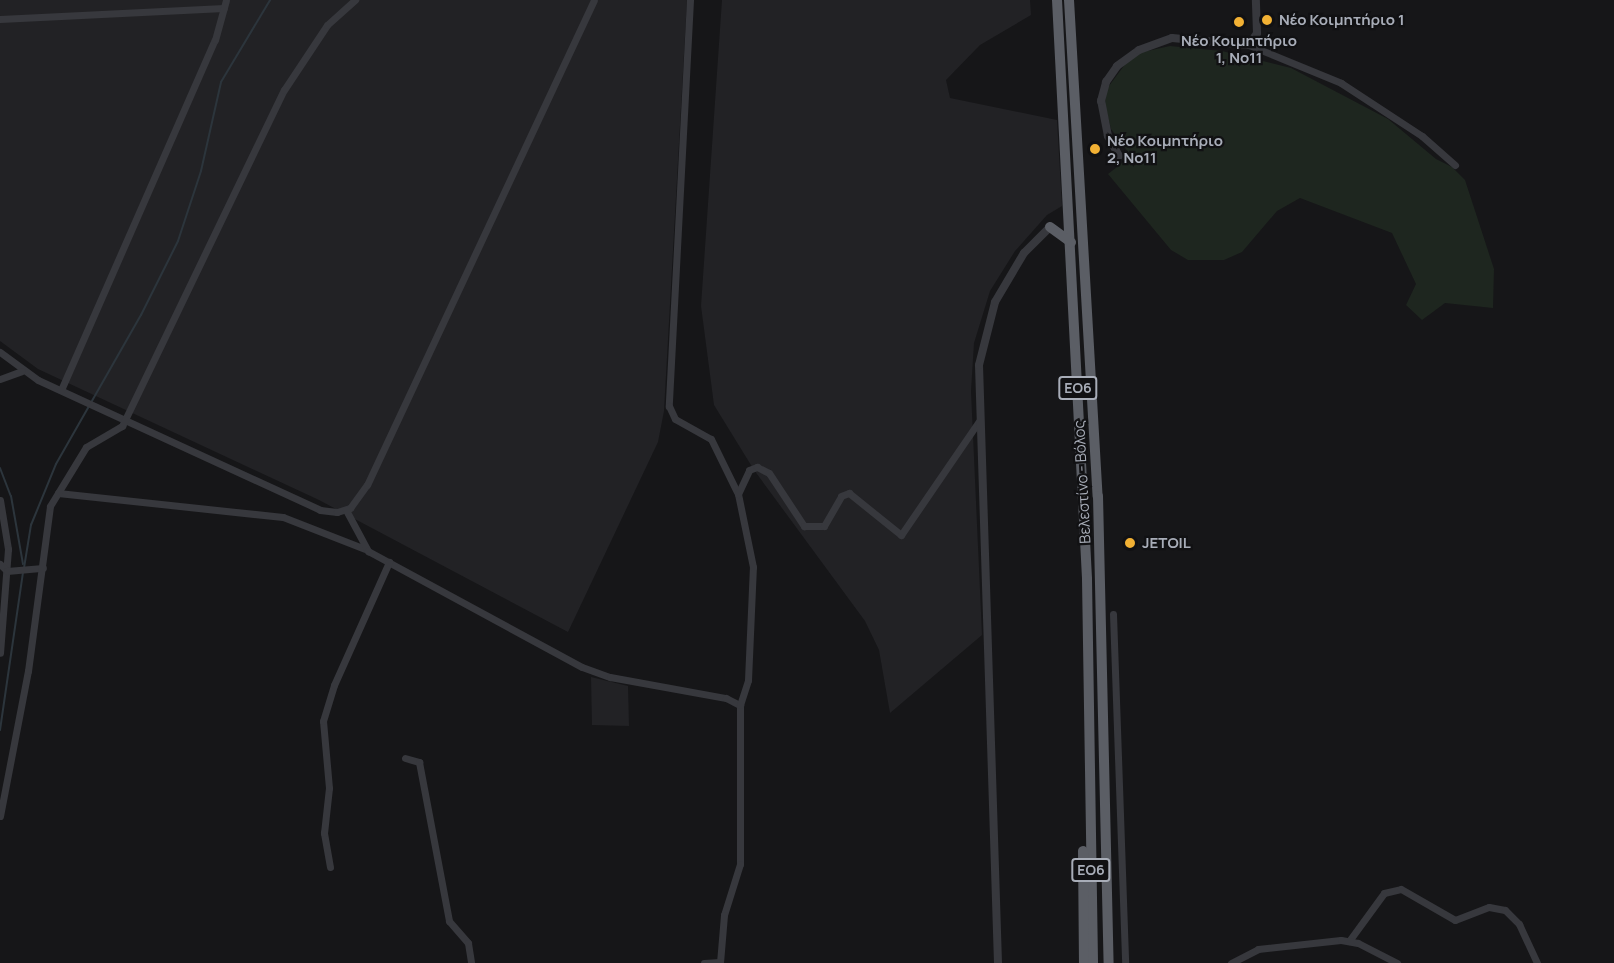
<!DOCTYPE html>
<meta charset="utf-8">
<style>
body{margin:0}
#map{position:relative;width:1614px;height:963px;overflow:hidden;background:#161618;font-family:Manrope,sans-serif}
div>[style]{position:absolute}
.built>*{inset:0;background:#222225}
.green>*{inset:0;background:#1e261f}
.stream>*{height:2px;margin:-1px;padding:0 1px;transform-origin:1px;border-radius:1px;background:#2c353c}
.minor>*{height:7px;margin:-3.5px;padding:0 3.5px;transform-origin:3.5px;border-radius:3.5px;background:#37383d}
.tertiary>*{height:8px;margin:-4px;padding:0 4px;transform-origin:4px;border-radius:4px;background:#37383d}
.trunk>*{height:10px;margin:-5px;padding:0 5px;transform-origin:5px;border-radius:5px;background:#5b5e65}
.dots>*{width:16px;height:16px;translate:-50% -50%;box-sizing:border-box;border:3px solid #111113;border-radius:50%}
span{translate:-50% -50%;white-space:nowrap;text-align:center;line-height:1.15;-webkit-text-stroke:4.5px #111113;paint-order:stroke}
.shield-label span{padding:2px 4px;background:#111113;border:2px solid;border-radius:4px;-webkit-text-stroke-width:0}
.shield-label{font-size:14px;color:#a8adb8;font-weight:700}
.poi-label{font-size:15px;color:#a8adb8;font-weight:700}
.left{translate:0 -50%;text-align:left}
.street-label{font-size:15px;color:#a8adb8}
</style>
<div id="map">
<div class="built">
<i style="clip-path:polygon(0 0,687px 0,664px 411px,658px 442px,568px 632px,319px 500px,38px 369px,0 341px)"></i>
<i style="clip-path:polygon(722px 0,1030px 0,1031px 15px,980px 45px,946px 80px,950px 98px,1057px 120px,1062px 206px,1047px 215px,1015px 251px,990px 291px,974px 343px,971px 391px,982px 635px,890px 713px,879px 650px,865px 621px,754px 470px,714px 405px,701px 306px)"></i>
<i style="clip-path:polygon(591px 677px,628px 686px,629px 726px,592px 725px)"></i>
</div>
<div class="green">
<i style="clip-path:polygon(1170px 46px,1222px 51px,1291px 68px,1388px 119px,1436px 159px,1452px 167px,1465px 180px,1494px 269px,1493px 308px,1445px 303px,1422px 320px,1406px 305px,1416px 284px,1392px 233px,1300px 198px,1277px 211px,1242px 252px,1224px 260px,1188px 260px,1171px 250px,1108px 174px,1131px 156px,1111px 129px,1105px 105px,1106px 90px,1126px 63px,1138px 53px)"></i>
</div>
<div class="stream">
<i style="left:0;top:468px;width:30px;rotate:69deg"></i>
<i style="left:11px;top:496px;width:69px;rotate:80deg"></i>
<i style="left:24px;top:568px;width:44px;rotate:-80.8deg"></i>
<i style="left:31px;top:525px;width:66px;rotate:-67.7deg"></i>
<i style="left:56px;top:464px;width:172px;rotate:-60.3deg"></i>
<i style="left:141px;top:315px;width:83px;rotate:-63.4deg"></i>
<i style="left:178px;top:241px;width:74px;rotate:-71.8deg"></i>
<i style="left:201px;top:171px;width:91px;rotate:-77.3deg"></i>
<i style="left:221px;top:82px;width:96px;rotate:-59.1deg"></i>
<i style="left:0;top:730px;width:159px;rotate:-81.7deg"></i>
</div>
<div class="minor">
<i style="left:690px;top:0;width:407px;rotate:93deg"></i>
<i style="left:669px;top:406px;width:14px;rotate:65deg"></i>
<i style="left:675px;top:419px;width:41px;rotate:29.1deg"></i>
<i style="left:711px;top:439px;width:59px;rotate:63.9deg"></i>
<i style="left:0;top:19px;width:224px;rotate:-2.8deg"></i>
<i style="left:1249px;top:45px;width:100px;rotate:22.4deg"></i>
<i style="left:1341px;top:83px;width:97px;rotate:33.2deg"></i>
<i style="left:1422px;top:136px;width:44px;rotate:41.3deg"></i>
<i style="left:0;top:352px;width:47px;rotate:36.4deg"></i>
<i style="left:38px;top:380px;width:311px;rotate:24.7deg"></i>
<i style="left:320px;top:510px;width:17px;rotate:7deg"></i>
<i style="left:337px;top:512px;width:14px;rotate:-17deg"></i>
<i style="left:350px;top:508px;width:29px;rotate:-54deg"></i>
<i style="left:367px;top:485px;width:535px;rotate:-64.92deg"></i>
<i style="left:0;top:379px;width:23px;rotate:-20deg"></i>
<i style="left:61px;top:390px;width:382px;rotate:-66.3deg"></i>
<i style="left:215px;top:40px;width:41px;rotate:-74.6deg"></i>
<i style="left:58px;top:493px;width:226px;rotate:6.1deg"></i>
<i style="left:283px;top:517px;width:88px;rotate:21.3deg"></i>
<i style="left:0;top:500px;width:50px;rotate:80.7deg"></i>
<i style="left:8px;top:549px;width:104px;rotate:94.4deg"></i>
<i style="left:346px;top:510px;width:47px;rotate:61.8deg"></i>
<i style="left:368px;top:551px;width:243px;rotate:28.5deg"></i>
<i style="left:582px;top:667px;width:30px;rotate:20deg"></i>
<i style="left:610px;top:677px;width:118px;rotate:10.3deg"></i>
<i style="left:726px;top:698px;width:16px;rotate:27deg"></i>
<i style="left:740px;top:705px;width:159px;rotate:90deg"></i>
<i style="left:740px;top:864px;width:53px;rotate:107.4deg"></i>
<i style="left:724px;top:915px;width:48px;rotate:94.8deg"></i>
<i style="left:0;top:564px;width:10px;rotate:45deg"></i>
<i style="left:7px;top:571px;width:36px;rotate:-5deg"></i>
<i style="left:1113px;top:614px;width:349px;rotate:88deg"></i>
<i style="left:740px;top:705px;width:26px;rotate:-72deg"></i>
<i style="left:748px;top:680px;width:113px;rotate:-87.5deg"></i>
<i style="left:753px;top:567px;width:75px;rotate:-101.6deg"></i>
<i style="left:738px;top:494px;width:26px;rotate:-65deg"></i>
<i style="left:749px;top:470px;width:9px;rotate:-21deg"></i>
<i style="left:757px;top:467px;width:13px;rotate:27deg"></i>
<i style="left:769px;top:473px;width:64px;rotate:56.6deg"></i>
<i style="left:804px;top:526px;width:20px"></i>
<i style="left:824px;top:526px;width:34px;rotate:-60deg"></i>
<i style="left:841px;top:496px;width:9px;rotate:-21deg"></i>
<i style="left:849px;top:493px;width:67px;rotate:38.9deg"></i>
<i style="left:901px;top:535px;width:138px;rotate:-55.6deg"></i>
<i style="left:405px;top:758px;width:15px;rotate:16deg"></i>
<i style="left:419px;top:762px;width:162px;rotate:79.3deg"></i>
<i style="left:449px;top:921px;width:29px;rotate:49deg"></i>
<i style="left:468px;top:943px;width:20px;rotate:81deg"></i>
<i style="left:0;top:816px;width:148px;rotate:-79.1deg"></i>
<i style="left:28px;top:671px;width:166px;rotate:-82.4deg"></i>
<i style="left:50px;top:506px;width:69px;rotate:-58.6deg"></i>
<i style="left:86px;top:447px;width:42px;rotate:-30.3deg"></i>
<i style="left:122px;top:426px;width:373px;rotate:-64.3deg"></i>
<i style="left:284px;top:90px;width:78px;rotate:-56.5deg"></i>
<i style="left:327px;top:25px;width:38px;rotate:-42deg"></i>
<i style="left:330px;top:867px;width:35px;rotate:-100deg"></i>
<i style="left:324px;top:833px;width:45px;rotate:-83.7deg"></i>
<i style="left:329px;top:788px;width:67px;rotate:-95.1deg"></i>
<i style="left:323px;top:721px;width:38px;rotate:-73deg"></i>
<i style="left:334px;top:685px;width:135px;rotate:-65.9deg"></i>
<i style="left:1349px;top:941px;width:59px;rotate:-53.9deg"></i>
<i style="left:1384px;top:893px;width:17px;rotate:-13deg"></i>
<i style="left:1401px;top:889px;width:62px;rotate:29.9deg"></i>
<i style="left:1455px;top:920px;width:36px;rotate:-21deg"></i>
<i style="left:1489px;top:907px;width:16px;rotate:11deg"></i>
<i style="left:1505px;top:910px;width:20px;rotate:45deg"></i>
<i style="left:1519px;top:924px;width:43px;rotate:65.2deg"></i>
<i style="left:704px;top:963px;width:16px;rotate:-4deg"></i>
<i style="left:1231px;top:963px;width:30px;rotate:-27deg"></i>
<i style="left:1258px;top:949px;width:83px;rotate:-6.2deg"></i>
<i style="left:1341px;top:940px;width:17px;rotate:10deg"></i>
<i style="left:1358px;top:943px;width:44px;rotate:27.1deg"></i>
</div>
<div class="tertiary">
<i style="left:1119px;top:156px;width:23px;rotate:-119deg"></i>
<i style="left:1108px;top:136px;width:36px;rotate:-101deg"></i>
<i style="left:1101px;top:101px;width:20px;rotate:-75deg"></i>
<i style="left:1106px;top:82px;width:19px;rotate:-55deg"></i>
<i style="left:1117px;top:66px;width:27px;rotate:-36deg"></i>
<i style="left:1139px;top:50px;width:35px;rotate:-20deg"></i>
<i style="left:1172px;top:38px;width:77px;rotate:5.2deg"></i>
<i style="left:1249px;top:45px;width:14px;rotate:-56deg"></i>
<i style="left:1257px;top:33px;width:33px;rotate:-92deg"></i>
<i style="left:998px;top:963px;width:598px;rotate:-91.82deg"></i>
<i style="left:979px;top:365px;width:65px;rotate:-75.7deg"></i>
<i style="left:995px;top:302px;width:57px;rotate:-59.4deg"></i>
<i style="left:1024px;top:253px;width:37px;rotate:-45deg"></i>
</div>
<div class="trunk">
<i style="left:1057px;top:0;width:580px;rotate:87.03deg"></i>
<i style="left:1087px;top:579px;width:384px;rotate:89.1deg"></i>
<i style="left:1069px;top:0;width:497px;rotate:86.7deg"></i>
<i style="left:1098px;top:496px;width:467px;rotate:88.7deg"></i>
<i style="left:1050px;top:227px;width:26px;rotate:36deg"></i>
<i style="left:1083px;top:851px;width:112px;rotate:89.5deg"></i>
</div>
<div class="dots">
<i style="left:1267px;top:20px;background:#f2b134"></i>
<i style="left:1239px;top:22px;background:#f2b134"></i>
<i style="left:1095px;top:149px;background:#f2b134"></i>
<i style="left:1130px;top:543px;background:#f2b134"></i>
</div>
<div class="shield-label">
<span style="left:1078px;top:388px">ΕΟ6</span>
<span style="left:1091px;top:870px">ΕΟ6</span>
</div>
<div class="poi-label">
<span class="left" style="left:1279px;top:20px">Νέο Κοιμητήριο 1</span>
<span style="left:1239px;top:49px">Νέο Κοιμητήριο<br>1, Νο11</span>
<span class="left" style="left:1107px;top:149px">Νέο Κοιμητήριο<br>2, Νο11</span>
<span class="left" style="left:1142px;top:543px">JETOIL</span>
</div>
<div class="street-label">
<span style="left:1082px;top:482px;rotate:-93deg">Βελεστίνο - Βόλος</span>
</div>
</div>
